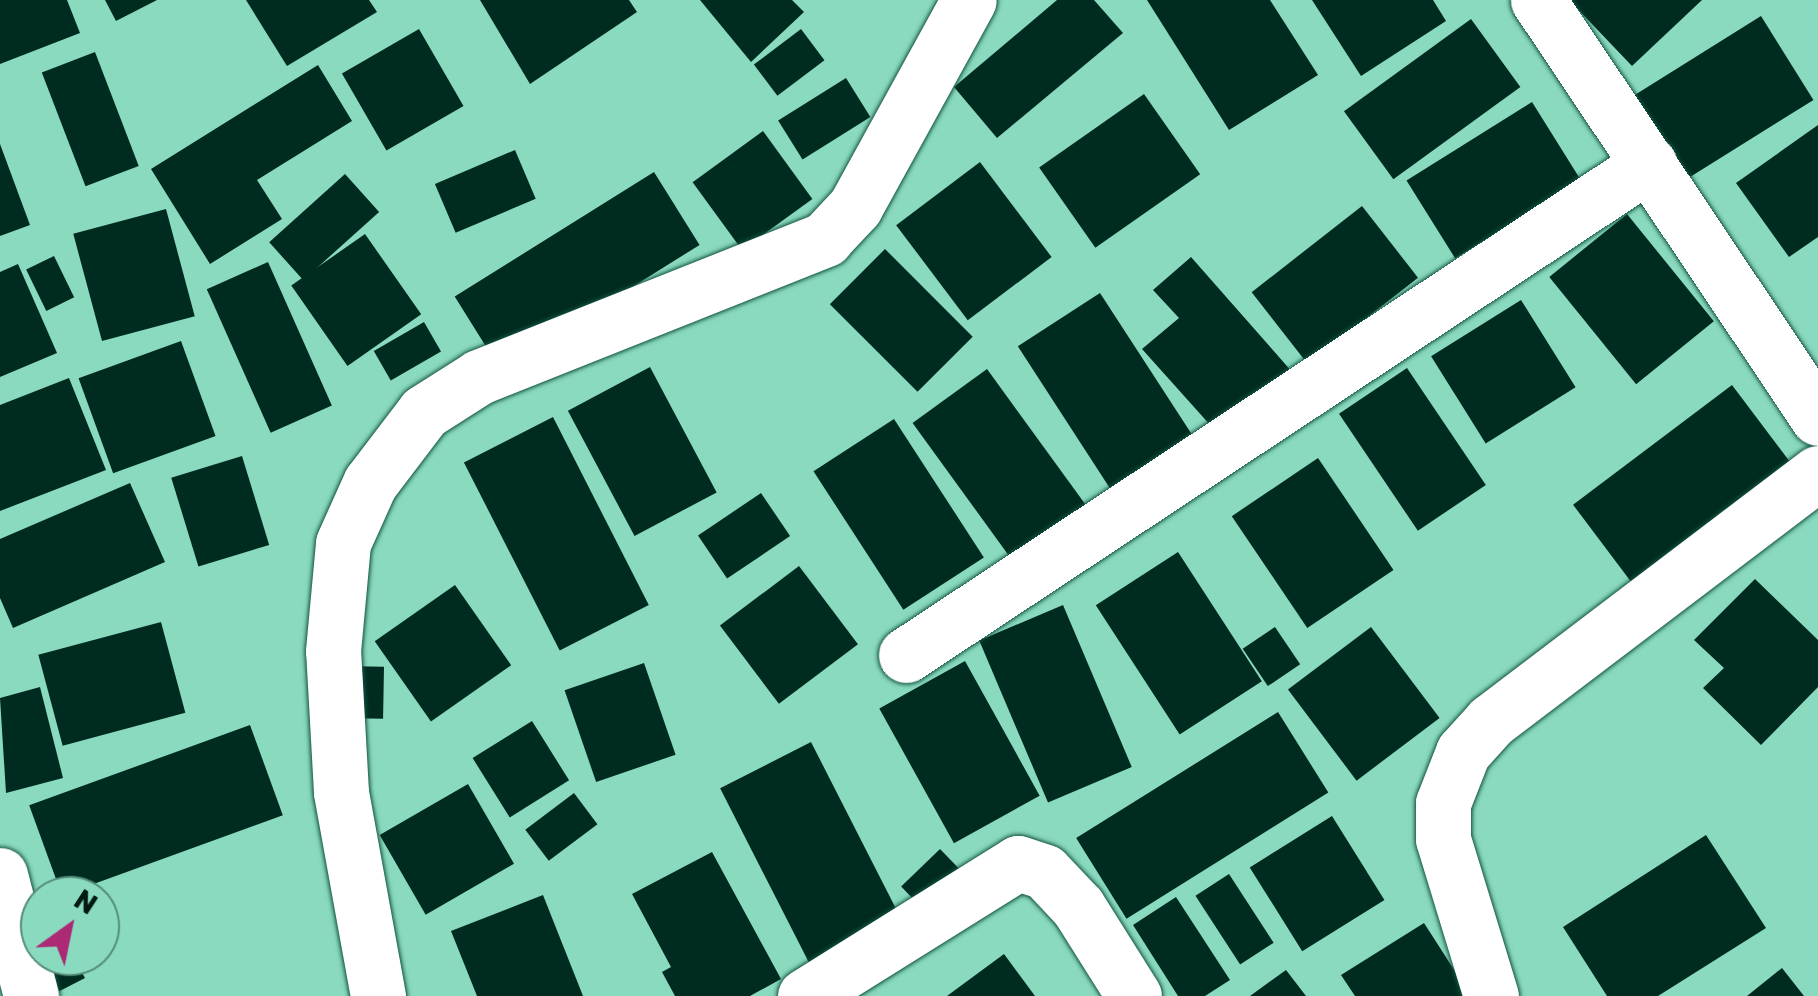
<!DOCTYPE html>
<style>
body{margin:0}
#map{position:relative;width:1818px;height:996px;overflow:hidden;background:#8adabf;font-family:Rubik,sans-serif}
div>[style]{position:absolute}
.building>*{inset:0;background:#002b20;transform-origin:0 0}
.roads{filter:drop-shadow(0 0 2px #125342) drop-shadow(0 0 2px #125342)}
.minor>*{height:55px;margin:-27.5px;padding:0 27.5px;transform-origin:27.5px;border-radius:27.5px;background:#fff}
span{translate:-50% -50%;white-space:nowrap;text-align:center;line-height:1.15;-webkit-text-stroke:10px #8adabf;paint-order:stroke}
.north{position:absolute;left:20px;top:876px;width:100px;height:100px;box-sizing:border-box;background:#8adabf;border:2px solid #548d7a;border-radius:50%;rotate:33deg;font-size:28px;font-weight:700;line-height:40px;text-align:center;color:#021a13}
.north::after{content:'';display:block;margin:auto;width:35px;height:45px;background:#ac2974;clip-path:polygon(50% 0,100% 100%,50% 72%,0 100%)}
</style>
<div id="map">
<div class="building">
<i style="clip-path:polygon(0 0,67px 0,80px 33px,0 64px)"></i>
<i style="clip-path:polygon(105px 0,157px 0,116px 21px)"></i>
<i style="clip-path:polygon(246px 0,369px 0,377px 12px,287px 66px)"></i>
<i style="clip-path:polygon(480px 0,629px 0,637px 12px,530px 84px)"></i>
<i style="clip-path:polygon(700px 0,792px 0,804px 12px,751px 62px)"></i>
<i style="clip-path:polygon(1057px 0,1094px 0,1123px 33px,997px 138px,954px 87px)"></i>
<i style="clip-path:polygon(1147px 0,1270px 0,1318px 75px,1229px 130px)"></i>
<i style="clip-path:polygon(1312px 0,1433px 0,1446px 21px,1361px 76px)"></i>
<i style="clip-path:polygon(1569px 0,1702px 0,1632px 66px)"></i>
<i style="left:1761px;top:16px;width:99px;height:163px;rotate:58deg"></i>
<i style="left:1471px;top:19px;width:84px;height:157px;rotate:54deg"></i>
<i style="left:419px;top:29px;width:89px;height:89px;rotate:60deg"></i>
<i style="left:801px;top:29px;width:39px;height:59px;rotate:53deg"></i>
<i style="left:95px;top:52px;width:122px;height:57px;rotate:69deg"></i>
<i style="clip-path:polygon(318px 65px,352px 121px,257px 180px,282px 219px,210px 264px,151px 169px)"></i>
<i style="left:846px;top:78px;width:46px;height:80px;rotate:58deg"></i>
<i style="left:1144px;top:94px;width:98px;height:128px;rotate:55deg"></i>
<i style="left:1532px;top:102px;width:92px;height:148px;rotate:58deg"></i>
<i style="clip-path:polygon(1818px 125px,1818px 237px,1789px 257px,1736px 183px)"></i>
<i style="left:763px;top:131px;width:84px;height:87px;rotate:54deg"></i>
<i style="clip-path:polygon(0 144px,30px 225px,0 236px)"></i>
<i style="left:515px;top:150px;width:53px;height:87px;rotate:67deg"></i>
<i style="left:980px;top:162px;width:119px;height:105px;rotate:53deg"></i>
<i style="left:654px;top:172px;width:86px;height:235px;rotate:58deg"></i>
<i style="left:345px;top:174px;width:51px;height:102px;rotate:48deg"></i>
<i style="left:1362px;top:206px;width:91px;height:140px;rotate:52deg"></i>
<i style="left:166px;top:209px;width:111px;height:96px;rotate:75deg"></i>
<i style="left:1627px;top:214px;width:138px;height:100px;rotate:51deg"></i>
<i style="left:365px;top:234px;width:98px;height:90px;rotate:55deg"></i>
<i style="left:885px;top:249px;width:124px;height:78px;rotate:45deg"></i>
<i style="left:54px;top:256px;width:46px;height:31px;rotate:64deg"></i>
<i style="clip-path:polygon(1191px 257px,1293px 373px,1220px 436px,1142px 349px,1179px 318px,1153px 290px)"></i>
<i style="left:268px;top:262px;width:157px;height:67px;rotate:66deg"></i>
<i style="clip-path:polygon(18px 264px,57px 353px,0 377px,0 272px)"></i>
<i style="left:1100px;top:293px;width:184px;height:98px;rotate:57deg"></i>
<i style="left:1521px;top:300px;width:103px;height:106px;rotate:58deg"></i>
<i style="left:424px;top:322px;width:34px;height:58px;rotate:60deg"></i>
<i style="left:181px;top:341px;width:101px;height:109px;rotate:70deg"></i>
<i style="left:650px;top:367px;width:142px;height:93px;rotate:62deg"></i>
<i style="left:1407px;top:368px;width:141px;height:82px;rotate:56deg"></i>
<i style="left:987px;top:369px;width:179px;height:92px;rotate:54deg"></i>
<i style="clip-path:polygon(69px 378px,106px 470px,0 511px,0 405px)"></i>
<i style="left:1732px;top:385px;width:101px;height:199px;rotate:53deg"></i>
<i style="left:553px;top:417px;width:211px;height:100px;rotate:63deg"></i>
<i style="left:894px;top:419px;width:165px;height:96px;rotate:57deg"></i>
<i style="left:242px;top:456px;width:93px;height:74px;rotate:73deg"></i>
<i style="left:1318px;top:458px;width:135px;height:104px;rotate:56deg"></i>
<i style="clip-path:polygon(130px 483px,165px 562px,13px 628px,0 598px,0 539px)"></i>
<i style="left:761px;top:493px;width:52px;height:76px;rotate:56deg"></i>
<i style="left:1178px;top:552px;width:154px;height:98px;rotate:57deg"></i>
<i style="left:799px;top:566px;width:98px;height:99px;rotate:53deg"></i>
<i style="clip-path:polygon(1755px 579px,1818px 640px,1818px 687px,1761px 745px,1703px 688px,1724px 668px,1694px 640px)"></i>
<i style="left:455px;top:585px;width:98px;height:98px;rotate:55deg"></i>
<i style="left:1063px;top:605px;width:176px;height:91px;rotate:67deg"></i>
<i style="left:161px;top:622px;width:94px;height:127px;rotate:75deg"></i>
<i style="left:1275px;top:627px;width:45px;height:39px;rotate:56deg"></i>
<i style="left:1371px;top:627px;width:114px;height:104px;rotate:53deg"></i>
<i style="left:965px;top:661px;width:154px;height:98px;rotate:61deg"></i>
<i style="left:644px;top:663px;width:97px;height:84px;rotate:71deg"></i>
<i style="left:339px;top:666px;width:45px;height:52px;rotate:1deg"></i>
<i style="clip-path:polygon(40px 687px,63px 778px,6px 793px,0 698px)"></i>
<i style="left:1278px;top:712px;width:95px;height:238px;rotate:58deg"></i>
<i style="left:532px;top:721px;width:70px;height:70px;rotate:58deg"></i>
<i style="left:250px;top:725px;width:96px;height:235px;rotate:70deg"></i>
<i style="left:811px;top:742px;width:199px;height:102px;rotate:63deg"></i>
<i style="left:468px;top:784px;width:92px;height:102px;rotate:60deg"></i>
<i style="left:574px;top:793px;width:39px;height:61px;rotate:53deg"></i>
<i style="left:1332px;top:816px;width:99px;height:97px;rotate:58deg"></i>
<i style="clip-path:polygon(1706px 835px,1766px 928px,1658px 996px,1607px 996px,1563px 927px)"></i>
<i style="left:940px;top:849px;width:37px;height:54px;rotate:46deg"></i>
<i style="clip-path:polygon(712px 852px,781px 979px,750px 996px,675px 996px,662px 972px,671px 967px,632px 894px)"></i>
<i style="left:1229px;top:874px;width:82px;height:40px;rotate:57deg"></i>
<i style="clip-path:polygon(543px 895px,583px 996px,477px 996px,451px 931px)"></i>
<i style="clip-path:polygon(1176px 897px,1230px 980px,1205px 996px,1178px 996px,1133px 925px)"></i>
<i style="clip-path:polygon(1424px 923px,1471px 996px,1355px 996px,1341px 975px)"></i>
<i style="clip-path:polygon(1004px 954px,1035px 996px,947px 996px)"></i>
<i style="clip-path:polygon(40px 956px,73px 956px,85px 978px,50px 996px)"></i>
<i style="clip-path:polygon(1782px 968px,1804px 996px,1747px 996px)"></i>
<i style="clip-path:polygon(1286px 970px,1306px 996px,1250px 996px)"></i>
</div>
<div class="roads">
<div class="minor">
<i style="left:1538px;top:0;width:503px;rotate:56.18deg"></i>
<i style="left:906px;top:655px;width:891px;rotate:-33.46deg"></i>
<i style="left:0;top:875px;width:125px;rotate:75.6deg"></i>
<i style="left:378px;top:996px;width:207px;rotate:-100.3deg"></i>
<i style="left:341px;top:792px;width:141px;rotate:-93.2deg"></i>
<i style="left:333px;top:651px;width:108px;rotate:-84.7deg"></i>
<i style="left:343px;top:543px;width:66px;rotate:-65.8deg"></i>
<i style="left:370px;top:483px;width:89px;rotate:-52.7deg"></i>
<i style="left:424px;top:412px;width:65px;rotate:-32.5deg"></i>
<i style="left:479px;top:377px;width:373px;rotate:-21.7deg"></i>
<i style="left:825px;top:239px;width:44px;rotate:-46.8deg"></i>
<i style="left:855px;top:207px;width:236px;rotate:-61.2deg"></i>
<i style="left:805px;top:996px;width:251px;rotate:-32deg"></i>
<i style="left:1018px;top:863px;width:28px;rotate:18deg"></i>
<i style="left:1045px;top:872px;width:48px;rotate:46.7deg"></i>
<i style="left:1078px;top:907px;width:105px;rotate:57.8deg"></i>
<i style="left:1491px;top:996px;width:164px;rotate:-107deg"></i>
<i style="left:1443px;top:839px;width:36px;rotate:-90deg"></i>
<i style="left:1443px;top:803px;width:55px;rotate:-68.6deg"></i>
<i style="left:1463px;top:752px;width:42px;rotate:-47.9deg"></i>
<i style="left:1491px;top:721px;width:410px;rotate:-37.2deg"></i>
</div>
</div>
<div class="north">N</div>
</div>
